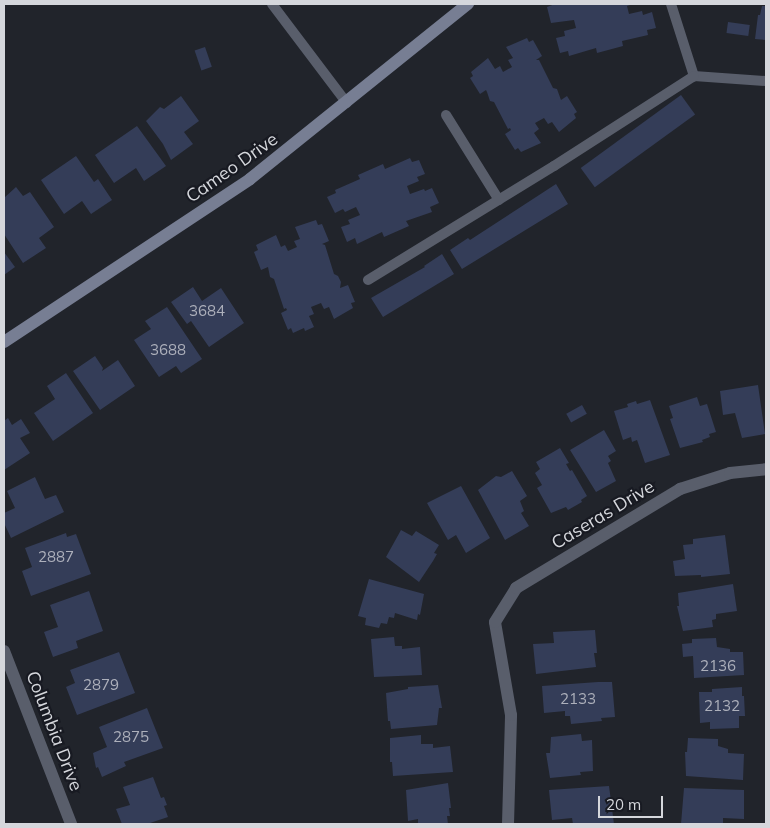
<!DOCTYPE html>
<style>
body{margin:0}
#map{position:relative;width:770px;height:828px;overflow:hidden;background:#21242b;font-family:Mulish,sans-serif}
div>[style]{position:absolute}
.building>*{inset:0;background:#343d58;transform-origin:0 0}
.lane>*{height:10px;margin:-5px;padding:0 5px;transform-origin:5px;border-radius:5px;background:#595e6b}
.street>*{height:12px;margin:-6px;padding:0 6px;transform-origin:6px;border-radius:6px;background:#595e6b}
.secondary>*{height:12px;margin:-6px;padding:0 6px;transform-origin:6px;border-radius:6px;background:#777e93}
span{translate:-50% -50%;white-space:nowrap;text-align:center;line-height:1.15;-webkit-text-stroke:4.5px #181a22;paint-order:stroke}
.number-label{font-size:15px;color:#adb0bb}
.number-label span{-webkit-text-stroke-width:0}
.street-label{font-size:18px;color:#d5d7dc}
.frame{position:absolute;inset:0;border:5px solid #d5d7dc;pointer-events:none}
.scale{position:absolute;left:598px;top:796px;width:65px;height:22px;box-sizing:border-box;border:2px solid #d5d7dc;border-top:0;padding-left:6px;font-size:15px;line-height:18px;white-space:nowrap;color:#d5d7dc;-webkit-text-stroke:4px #181a22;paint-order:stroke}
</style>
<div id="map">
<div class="building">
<i style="clip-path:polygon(555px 4px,633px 4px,627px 6px,629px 14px,642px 11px,643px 15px,652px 12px,656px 28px,647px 30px,648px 35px,622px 41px,623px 46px,597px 53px,596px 48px,569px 56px,568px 51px,560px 53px,556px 38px,565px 36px,564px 31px,576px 28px,574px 20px,551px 23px,547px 7px)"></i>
<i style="clip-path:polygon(762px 6px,766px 6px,766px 40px,755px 39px,758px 15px,760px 15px)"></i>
<i style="left:728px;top:22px;width:22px;height:11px;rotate:8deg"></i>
<i style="clip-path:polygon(527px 38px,529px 42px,533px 40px,542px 56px,536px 60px,539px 60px,553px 88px,557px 89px,561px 100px,567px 96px,577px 112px,574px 114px,576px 118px,559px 132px,552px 122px,548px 124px,544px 118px,535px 123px,539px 129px,534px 133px,541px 143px,521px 152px,518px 148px,515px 150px,505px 134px,511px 130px,510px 128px,508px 129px,494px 102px,490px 101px,487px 92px,486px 90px,480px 94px,470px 78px,473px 76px,471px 72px,488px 58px,495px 69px,500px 66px,503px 72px,512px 67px,508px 60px,513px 58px,506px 47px)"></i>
<i style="left:205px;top:47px;width:21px;height:11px;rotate:71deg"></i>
<i style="left:681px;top:95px;width:24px;height:124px;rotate:54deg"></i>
<i style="clip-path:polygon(181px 96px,199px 121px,184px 132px,193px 144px,171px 160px,163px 144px,146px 121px,160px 107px,164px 109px)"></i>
<i style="clip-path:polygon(137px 126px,166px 166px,144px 181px,136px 168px,114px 183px,95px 155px)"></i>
<i style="clip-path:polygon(76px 156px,94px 182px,98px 179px,112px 200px,91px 214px,82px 201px,64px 214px,41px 180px)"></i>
<i style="clip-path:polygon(410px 158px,412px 162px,419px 160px,425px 174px,417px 177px,419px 181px,407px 186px,410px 194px,424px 189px,425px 191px,432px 188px,439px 203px,430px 207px,432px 212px,406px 221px,409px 226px,384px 237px,382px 232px,357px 244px,355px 238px,347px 242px,341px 227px,350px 224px,348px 220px,360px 215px,356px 207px,345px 212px,343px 209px,335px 213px,327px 197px,336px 193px,335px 190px,360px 179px,358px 175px,383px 164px,385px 169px)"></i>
<i style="clip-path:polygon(556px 184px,568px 204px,462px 269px,450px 250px,468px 238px,470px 240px)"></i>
<i style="clip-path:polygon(16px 187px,23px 196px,30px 192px,54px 227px,39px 238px,46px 248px,23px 263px,4px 234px,4px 198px)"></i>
<i style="clip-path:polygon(316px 220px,318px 225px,322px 224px,329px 241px,322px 244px,325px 245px,334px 274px,338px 276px,341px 282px,340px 288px,348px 285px,355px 302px,351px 303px,353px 308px,334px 319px,329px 307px,324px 309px,321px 303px,311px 307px,314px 314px,309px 316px,314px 327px,305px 331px,304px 328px,293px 333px,291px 328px,288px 330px,281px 313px,287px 310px,286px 308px,284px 309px,274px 279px,270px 277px,268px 267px,261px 270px,254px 252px,258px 250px,256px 245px,276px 235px,281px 247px,285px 245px,288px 251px,297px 247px,294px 241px,300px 239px,295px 227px)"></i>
<i style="clip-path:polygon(4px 252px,15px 267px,4px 275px)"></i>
<i style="clip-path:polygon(442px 254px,454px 274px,383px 317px,371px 298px,425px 267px,424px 266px)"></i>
<i style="clip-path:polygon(193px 287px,202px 301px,221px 288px,244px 323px,209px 347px,191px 321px,187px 324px,171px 302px)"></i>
<i style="clip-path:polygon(167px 307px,202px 359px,181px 373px,176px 366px,159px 377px,134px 340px,151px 329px,145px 321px)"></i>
<i style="clip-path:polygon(95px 356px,103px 368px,102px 371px,118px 360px,135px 386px,100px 410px,73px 371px)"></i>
<i style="clip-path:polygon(66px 373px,93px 413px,53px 441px,34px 413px,55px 399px,47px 386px)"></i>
<i style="clip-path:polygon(758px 385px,765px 434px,742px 438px,735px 413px,723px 415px,720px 391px)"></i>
<i style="clip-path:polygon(697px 397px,700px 406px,707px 404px,716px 432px,709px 434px,710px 437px,702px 440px,703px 442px,680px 448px,670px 419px,673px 418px,669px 406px)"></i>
<i style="clip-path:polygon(650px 400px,670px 455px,645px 463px,637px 440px,632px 442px,631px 437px,623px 440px,614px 411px,628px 407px,627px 404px,636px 401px,637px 404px)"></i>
<i style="left:582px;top:405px;width:10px;height:18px;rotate:61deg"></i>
<i style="clip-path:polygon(8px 418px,12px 425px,21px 419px,30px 433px,20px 438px,30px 453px,4px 470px,4px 421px)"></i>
<i style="clip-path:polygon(604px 430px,616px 451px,608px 456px,611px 461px,608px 463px,616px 481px,596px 492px,570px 450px)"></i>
<i style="clip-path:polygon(560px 448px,569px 463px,566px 464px,570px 471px,572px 470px,587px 496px,581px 500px,582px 502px,568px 510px,566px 507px,551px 513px,537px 488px,542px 485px,535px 473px,540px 469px,536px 462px)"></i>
<i style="clip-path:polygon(512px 471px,527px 496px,520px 501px,524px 511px,521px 513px,529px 526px,505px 540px,478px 490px,496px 476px,501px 477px)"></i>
<i style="clip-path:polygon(35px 477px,45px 499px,56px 495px,64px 512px,11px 538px,4px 523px,4px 513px,15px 508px,7px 491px)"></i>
<i style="clip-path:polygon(461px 486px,490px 538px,466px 553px,456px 535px,448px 540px,427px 503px)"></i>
<i style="clip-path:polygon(401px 530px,412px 536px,416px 531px,439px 545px,434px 553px,437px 554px,433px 561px,419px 582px,386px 557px)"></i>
<i style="clip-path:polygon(66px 533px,67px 537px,76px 534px,91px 574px,31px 596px,22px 571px,32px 567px,25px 548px)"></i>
<i style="clip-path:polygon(725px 535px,730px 574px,701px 577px,701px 575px,675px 576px,673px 561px,685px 559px,683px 545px,693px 544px,693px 539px)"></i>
<i style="clip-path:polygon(369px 579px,424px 594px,420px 615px,418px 614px,417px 620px,395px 613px,394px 618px,389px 617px,387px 624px,381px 623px,379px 628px,365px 625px,366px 618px,358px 616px)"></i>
<i style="clip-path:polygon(733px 584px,737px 611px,716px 614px,716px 619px,712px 620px,713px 627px,683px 631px,677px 606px,679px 606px,678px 593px)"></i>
<i style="clip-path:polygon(89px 591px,103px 631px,76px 641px,78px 648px,53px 657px,44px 632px,58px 627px,50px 605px)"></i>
<i style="clip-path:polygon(595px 630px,597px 653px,594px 653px,596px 667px,536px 674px,533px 644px,554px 643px,553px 632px)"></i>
<i style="clip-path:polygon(394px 637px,395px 646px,402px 646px,402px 649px,420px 647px,422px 675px,374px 677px,371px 639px)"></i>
<i style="clip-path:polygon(716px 638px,717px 647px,730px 649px,730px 652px,743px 652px,744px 675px,694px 678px,693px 656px,683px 657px,682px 644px,692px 643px,692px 639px)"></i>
<i style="clip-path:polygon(119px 652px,135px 693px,77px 715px,66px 687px,75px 683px,70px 670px)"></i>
<i style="clip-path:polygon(598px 682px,612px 682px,615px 717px,601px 718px,602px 721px,571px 724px,570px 716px,565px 716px,565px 711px,544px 713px,542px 686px)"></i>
<i style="clip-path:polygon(438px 685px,442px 708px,439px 708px,437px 725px,391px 729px,390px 721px,388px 721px,386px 693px,408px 689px,408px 687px)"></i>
<i style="clip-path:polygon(742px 687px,742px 696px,744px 696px,745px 716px,739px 716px,739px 728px,710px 729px,710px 722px,700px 723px,699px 692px,712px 692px,712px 689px)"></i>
<i style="clip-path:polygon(147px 708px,163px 748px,124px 762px,126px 766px,102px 777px,98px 767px,96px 768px,93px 753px,107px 747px,99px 727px)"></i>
<i style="clip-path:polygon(581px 734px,582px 741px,592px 740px,593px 771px,580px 772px,581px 775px,550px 778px,546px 753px,550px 753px,551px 737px)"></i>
<i style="clip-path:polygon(421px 735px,421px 744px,433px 744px,433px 748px,450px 746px,453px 772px,393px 776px,392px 762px,390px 762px,390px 738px)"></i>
<i style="clip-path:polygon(688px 738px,718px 739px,718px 746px,728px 749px,728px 753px,744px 754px,743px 780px,686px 776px,685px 752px,687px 752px)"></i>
<i style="clip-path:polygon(153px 777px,161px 798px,164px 797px,167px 805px,164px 806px,168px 817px,147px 824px,122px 824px,116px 809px,130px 805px,123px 787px)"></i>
<i style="clip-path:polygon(448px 783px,451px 808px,449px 808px,450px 816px,447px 816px,448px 824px,418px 824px,418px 819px,408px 821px,406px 790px)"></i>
<i style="clip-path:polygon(609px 786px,614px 824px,573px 824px,572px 818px,552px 820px,549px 790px)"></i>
<i style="clip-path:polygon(684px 788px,744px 790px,744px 819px,723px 818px,723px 824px,681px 824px)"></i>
</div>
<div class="lane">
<i style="left:272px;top:4px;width:124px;rotate:52.9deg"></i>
<i style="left:671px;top:4px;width:76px;rotate:72.3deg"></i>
<i style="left:694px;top:76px;width:72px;rotate:4deg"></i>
<i style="left:446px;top:115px;width:100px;rotate:58.1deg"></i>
<i style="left:368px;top:280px;width:218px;rotate:-31.5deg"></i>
<i style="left:554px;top:166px;width:166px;rotate:-32.7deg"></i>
</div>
<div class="street">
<i style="left:4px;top:651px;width:186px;rotate:68.8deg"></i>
<i style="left:508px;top:824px;width:109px;rotate:-88.4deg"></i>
<i style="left:511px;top:715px;width:94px;rotate:-99.8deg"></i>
<i style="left:495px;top:622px;width:40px;rotate:-58deg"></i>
<i style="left:516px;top:588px;width:192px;rotate:-31.1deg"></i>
<i style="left:680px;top:489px;width:52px;rotate:-17.7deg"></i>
<i style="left:730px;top:473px;width:36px;rotate:-6deg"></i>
</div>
<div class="secondary">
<i style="left:4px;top:342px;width:295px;rotate:-33.5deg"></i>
<i style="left:250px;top:179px;width:280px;rotate:-38.8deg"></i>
</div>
<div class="number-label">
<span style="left:207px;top:311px">3684</span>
<span style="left:168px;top:350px">3688</span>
<span style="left:56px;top:557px">2887</span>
<span style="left:718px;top:666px">2136</span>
<span style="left:101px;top:685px">2879</span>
<span style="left:578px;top:699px">2133</span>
<span style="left:722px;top:706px">2132</span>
<span style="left:131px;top:737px">2875</span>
</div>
<div class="street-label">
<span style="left:232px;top:168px;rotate:-35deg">Cameo Drive</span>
<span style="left:603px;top:515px;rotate:-31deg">Caseras Drive</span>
<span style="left:54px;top:731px;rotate:69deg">Columbia Drive</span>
</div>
<div class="frame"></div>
<div class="scale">20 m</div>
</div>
